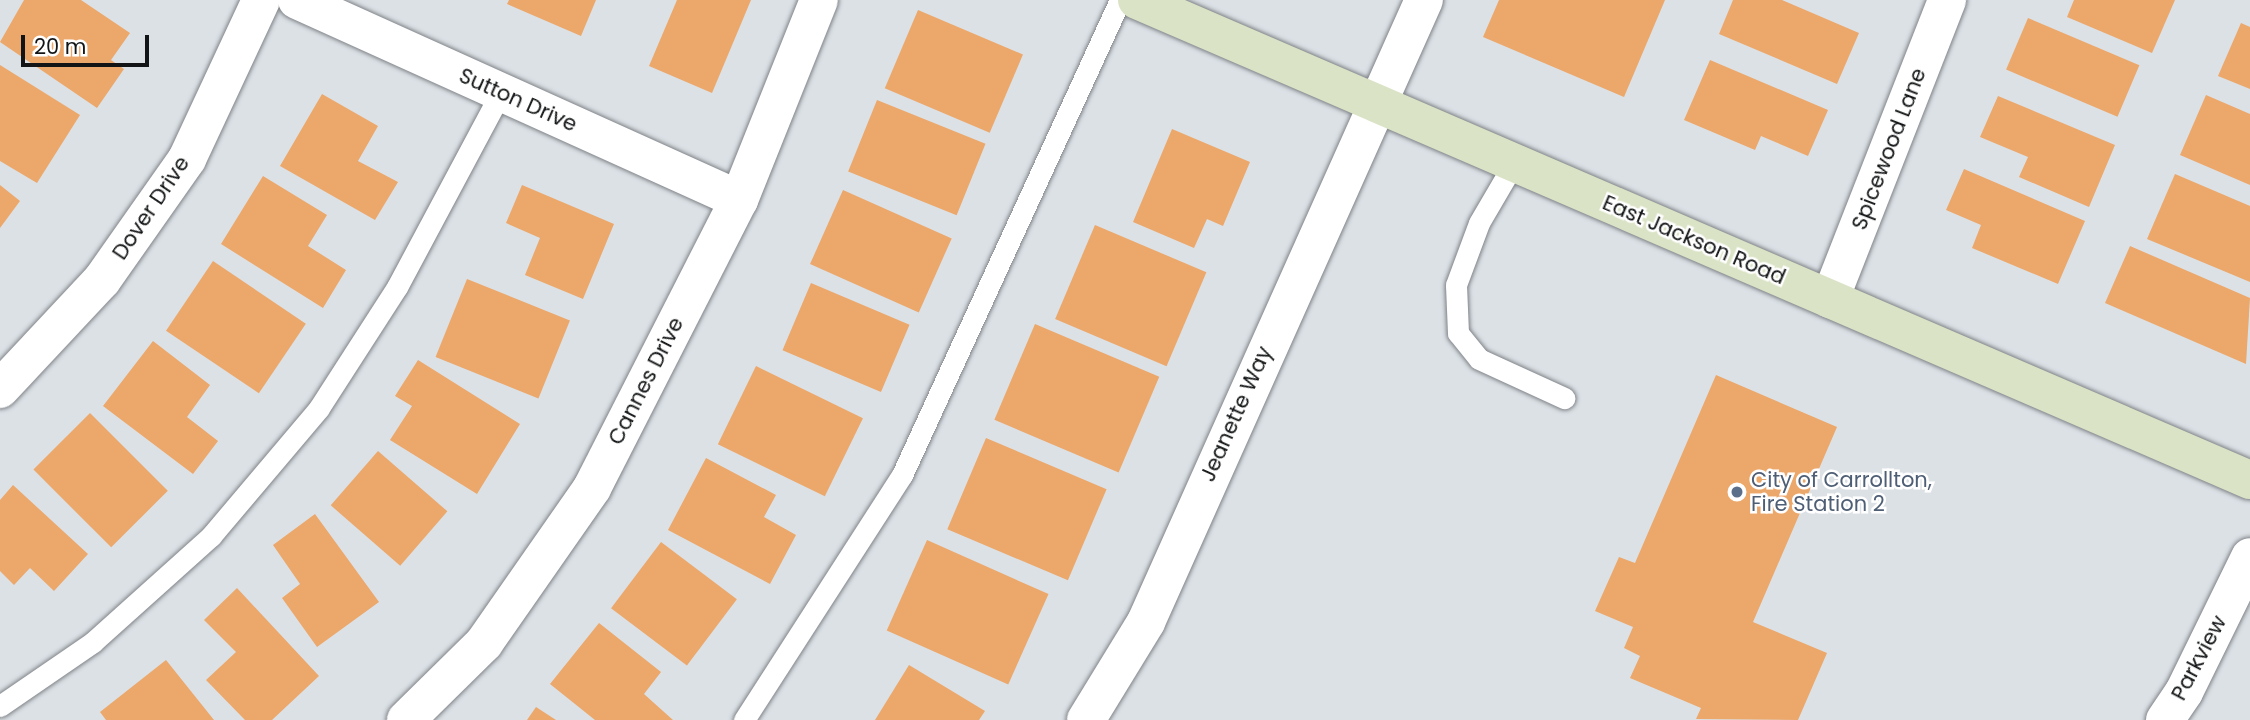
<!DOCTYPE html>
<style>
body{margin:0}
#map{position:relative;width:2250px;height:720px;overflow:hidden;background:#dce1e6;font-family:Poppins,sans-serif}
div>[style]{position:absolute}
.building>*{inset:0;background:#eca76a;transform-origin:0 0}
.roads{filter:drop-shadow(0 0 2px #7f8388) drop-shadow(0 0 2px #7f8388)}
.lane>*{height:21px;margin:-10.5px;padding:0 10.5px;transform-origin:10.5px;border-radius:10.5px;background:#fff}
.street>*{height:38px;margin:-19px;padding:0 19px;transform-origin:19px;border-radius:19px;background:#fff}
.secondary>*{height:38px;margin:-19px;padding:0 19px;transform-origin:19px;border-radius:19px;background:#dae3c5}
.dots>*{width:19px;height:19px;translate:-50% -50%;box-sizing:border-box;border:4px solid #fff;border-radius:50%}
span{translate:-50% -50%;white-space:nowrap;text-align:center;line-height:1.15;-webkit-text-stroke:5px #fff;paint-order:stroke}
.street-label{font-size:21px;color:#121415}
.service-label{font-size:21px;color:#4e5e75}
.left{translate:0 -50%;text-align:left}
.scale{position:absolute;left:21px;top:35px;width:128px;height:32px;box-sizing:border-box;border:4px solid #121415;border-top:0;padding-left:9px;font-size:21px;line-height:24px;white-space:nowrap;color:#121415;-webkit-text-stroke:5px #fff;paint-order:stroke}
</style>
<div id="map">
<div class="building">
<i style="clip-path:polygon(24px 0,81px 0,130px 33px,111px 60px,124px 69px,97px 108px,0 42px)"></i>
<i style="clip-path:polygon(509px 0,596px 0,581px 36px,507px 4px)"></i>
<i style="clip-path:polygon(677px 0,751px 0,712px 93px,649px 66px)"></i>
<i style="clip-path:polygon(1499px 0,1665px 0,1624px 97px,1483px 37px)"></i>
<i style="clip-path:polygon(1733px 0,1782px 0,1859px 33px,1837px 84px,1719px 34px)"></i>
<i style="clip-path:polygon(2074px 0,2175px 0,2152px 53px,2067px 17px)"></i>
<i style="left:918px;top:10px;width:114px;height:85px;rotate:23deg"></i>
<i style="left:2028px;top:18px;width:121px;height:56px;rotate:23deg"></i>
<i style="clip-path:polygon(2241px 23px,2250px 27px,2250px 89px,2218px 76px)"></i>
<i style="clip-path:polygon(1710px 60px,1828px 110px,1808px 156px,1761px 136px,1755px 150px,1684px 120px)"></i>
<i style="clip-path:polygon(0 65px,80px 115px,37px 183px,0 161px)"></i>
<i style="clip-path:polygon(322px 94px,378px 126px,358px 161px,398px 182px,375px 220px,280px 166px)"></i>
<i style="clip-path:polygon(2206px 95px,2250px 114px,2250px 185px,2180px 155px)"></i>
<i style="clip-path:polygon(1998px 96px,2115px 145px,2089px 207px,2019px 177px,2028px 157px,1980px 137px)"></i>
<i style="left:877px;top:100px;width:117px;height:77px;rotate:22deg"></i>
<i style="clip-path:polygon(1172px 129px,1250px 162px,1223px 226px,1207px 219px,1194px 248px,1133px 222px)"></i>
<i style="clip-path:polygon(1964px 169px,2085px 221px,2058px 284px,1972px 248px,1981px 225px,1946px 210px)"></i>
<i style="clip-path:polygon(2175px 174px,2250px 206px,2250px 282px,2147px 239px)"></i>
<i style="clip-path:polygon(263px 176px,327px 215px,308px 246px,346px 270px,323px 308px,221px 244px)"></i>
<i style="clip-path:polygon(0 185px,20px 201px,0 228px)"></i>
<i style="clip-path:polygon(522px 185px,614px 224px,583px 299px,525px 275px,540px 238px,506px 223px)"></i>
<i style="left:843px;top:190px;width:119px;height:81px;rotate:24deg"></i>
<i style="left:1095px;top:225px;width:121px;height:102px;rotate:23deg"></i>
<i style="clip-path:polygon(2130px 246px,2250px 298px,2246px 364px,2105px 303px)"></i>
<i style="left:213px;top:261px;width:112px;height:84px;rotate:34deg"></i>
<i style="left:467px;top:279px;width:111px;height:84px;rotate:22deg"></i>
<i style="left:811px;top:283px;width:107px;height:73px;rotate:23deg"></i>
<i style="left:1035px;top:324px;width:135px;height:104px;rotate:23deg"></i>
<i style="clip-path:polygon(153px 341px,210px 385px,187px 417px,218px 441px,193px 474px,103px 406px)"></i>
<i style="clip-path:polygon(418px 360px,520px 424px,477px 494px,390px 440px,412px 406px,395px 396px)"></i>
<i style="left:756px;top:366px;width:119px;height:87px;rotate:26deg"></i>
<i style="clip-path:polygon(1716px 375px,1837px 427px,1753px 622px,1827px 653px,1798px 720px,1696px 719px,1701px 708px,1630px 678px,1640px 656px,1624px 648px,1633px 627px,1595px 611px,1619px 557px,1635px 563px)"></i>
<i style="left:90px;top:413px;width:110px;height:80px;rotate:45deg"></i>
<i style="left:986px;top:438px;width:131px;height:99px;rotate:23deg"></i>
<i style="left:378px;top:451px;width:92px;height:72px;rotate:41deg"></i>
<i style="clip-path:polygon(706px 458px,776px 495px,764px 517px,796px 535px,770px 584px,668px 530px)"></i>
<i style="clip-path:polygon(13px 485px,88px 554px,54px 591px,30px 568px,14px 585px,0 571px,0 500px)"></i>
<i style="clip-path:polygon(315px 514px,379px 602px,317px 647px,282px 598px,300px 584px,273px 545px)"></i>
<i style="left:927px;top:540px;width:133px;height:99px;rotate:24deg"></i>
<i style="left:661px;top:542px;width:95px;height:83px;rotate:37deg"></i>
<i style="clip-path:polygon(237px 588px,319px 676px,272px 720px,245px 720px,206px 680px,236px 652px,204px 620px)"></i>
<i style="clip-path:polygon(599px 623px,661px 672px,644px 694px,673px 720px,595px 720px,550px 684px)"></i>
<i style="clip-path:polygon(166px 660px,214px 720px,106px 720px,100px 712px)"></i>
<i style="clip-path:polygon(909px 665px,985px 711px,979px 720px,875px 720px)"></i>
<i style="clip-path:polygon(536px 707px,556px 720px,527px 720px)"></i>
</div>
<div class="roads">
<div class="lane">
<i style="left:1514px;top:163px;width:69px;rotate:120.3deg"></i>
<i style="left:1479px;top:223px;width:66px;rotate:110.4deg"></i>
<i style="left:1456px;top:285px;width:48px;rotate:87.6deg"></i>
<i style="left:1458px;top:333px;width:33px;rotate:51deg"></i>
<i style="left:1479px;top:359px;width:94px;rotate:24.6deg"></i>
<i style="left:0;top:706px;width:113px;rotate:-34.5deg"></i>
<i style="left:93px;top:642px;width:159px;rotate:-41.9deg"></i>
<i style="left:211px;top:536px;width:167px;rotate:-49.8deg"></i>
<i style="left:319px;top:408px;width:144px;rotate:-57.2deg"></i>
<i style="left:397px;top:287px;width:221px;rotate:-61.9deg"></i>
<i style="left:744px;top:720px;width:292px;rotate:-57.2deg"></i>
<i style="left:902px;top:475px;width:523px;rotate:-65.35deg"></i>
</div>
<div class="street">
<i style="left:297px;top:0;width:485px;rotate:24.3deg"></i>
<i style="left:1830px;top:299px;width:321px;rotate:-68.6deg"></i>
<i style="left:0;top:389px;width:149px;rotate:-46.9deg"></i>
<i style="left:102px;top:280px;width:148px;rotate:-54.9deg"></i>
<i style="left:187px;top:159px;width:175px;rotate:-65deg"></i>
<i style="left:406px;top:720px;width:110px;rotate:-44.6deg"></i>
<i style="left:484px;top:643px;width:189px;rotate:-55.1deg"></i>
<i style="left:592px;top:488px;width:323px;rotate:-63deg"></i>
<i style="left:739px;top:200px;width:215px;rotate:-68.2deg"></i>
<i style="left:1086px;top:720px;width:115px;rotate:-58.5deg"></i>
<i style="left:1146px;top:622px;width:681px;rotate:-65.92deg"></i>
<i style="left:2165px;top:720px;width:34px;rotate:-56deg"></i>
<i style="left:2184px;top:692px;width:150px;rotate:-63.9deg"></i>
</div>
<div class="secondary">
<i style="left:1137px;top:0;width:1212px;rotate:23.33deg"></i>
</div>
</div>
<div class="dots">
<i style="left:1737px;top:492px;background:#5c6f8a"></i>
</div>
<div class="street-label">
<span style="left:518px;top:100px;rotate:24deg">Sutton Drive</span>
<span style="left:1889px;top:149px;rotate:-69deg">Spicewood Lane</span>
<span style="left:151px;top:208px;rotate:-56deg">Dover Drive</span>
<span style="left:1694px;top:240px;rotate:23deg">East Jackson Road</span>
<span style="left:646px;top:381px;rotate:-63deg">Cannes Drive</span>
<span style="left:1236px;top:414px;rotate:-66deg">Jeanette Way</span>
<span style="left:2199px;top:658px;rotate:-62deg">Parkview</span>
</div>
<div class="service-label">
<span class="left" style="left:1751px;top:492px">City of Carrollton,<br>Fire Station 2</span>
</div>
<div class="scale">20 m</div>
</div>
